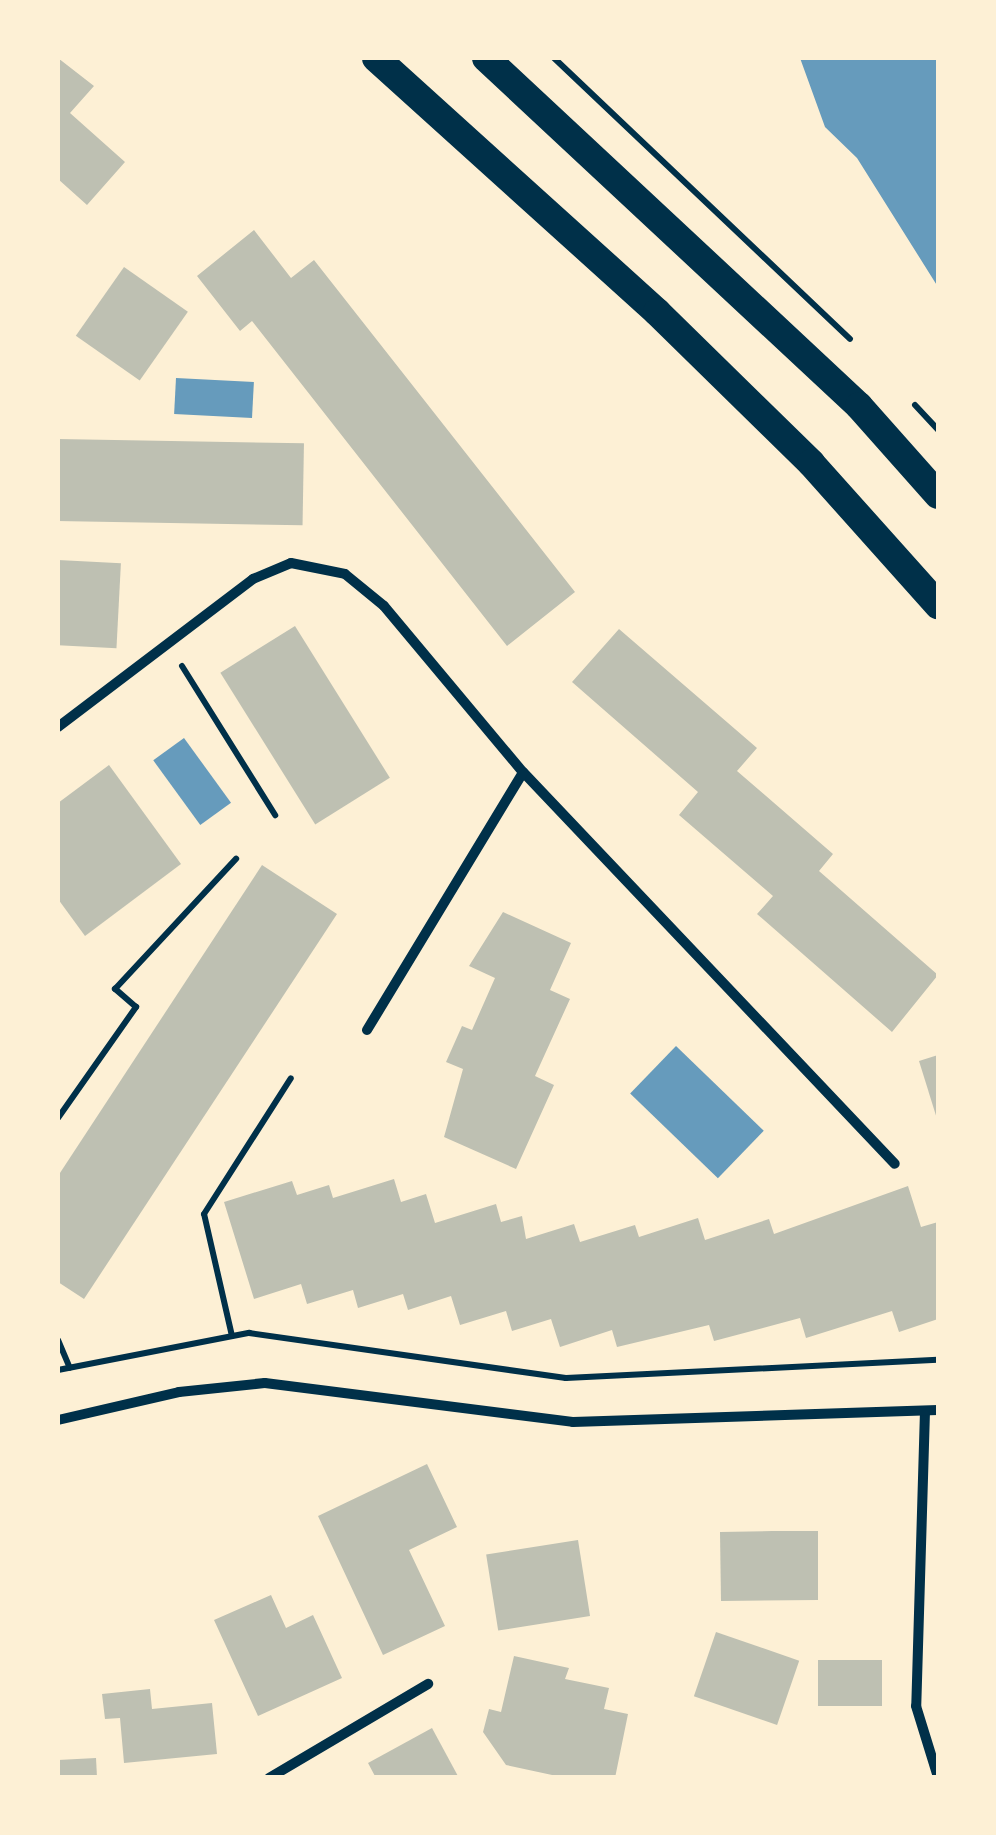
<!DOCTYPE html>
<style>
body{margin:0}
#map{position:relative;width:996px;height:1835px;overflow:hidden;background:#fdf0d5;font-family:"Titillium Web",sans-serif}
div>[style]{position:absolute}
.water>*{inset:0;background:#669bbc;transform-origin:0 0}
.building>*{inset:0;background:#bec0b2;transform-origin:0 0}
.path>*{height:6px;margin:-3px;padding:0 3px;transform-origin:3px;border-radius:3px;background:#003049}
.minor>*{height:10px;margin:-5px;padding:0 5px;transform-origin:5px;border-radius:5px;background:#003049}
.trunk>*{height:28px;margin:-14px;padding:0 14px;transform-origin:14px;border-radius:14px;background:#003049}
span{translate:-50% -50%;white-space:nowrap;text-align:center;line-height:1.15;-webkit-text-stroke:9px #fdf0d5;paint-order:stroke}
.frame{position:absolute;inset:0;border:60px solid #fdf0d5;pointer-events:none}
</style>
<div id="map">
<div class="water">
<i style="clip-path:polygon(800px 58px,938px 58px,938px 287px,857px 158px,825px 127px)"></i>
<i style="left:176px;top:378px;width:78px;height:36px;rotate:3deg"></i>
<i style="left:184px;top:738px;width:80px;height:38px;rotate:54deg"></i>
<i style="left:676px;top:1046px;width:122px;height:66px;rotate:44deg"></i>
</div>
<div class="building">
<i style="clip-path:polygon(58px 58px,94px 86px,70px 113px,125px 162px,87px 205px,58px 179px)"></i>
<i style="clip-path:polygon(254px 230px,291px 278px,314px 260px,575px 592px,507px 646px,252px 321px,240px 331px,197px 276px)"></i>
<i style="left:124px;top:267px;width:78px;height:84px;rotate:35deg"></i>
<i style="left:58px;top:439px;width:246px;height:82px;rotate:1deg"></i>
<i style="left:58px;top:560px;width:63px;height:85px;rotate:3deg"></i>
<i style="left:295px;top:626px;width:179px;height:88px;rotate:58deg"></i>
<i style="clip-path:polygon(619px 629px,757px 748px,737px 771px,833px 854px,819px 871px,938px 975px,892px 1032px,757px 914px,773px 896px,679px 815px,698px 792px,572px 682px)"></i>
<i style="clip-path:polygon(109px 765px,181px 864px,85px 936px,58px 899px,58px 803px)"></i>
<i style="clip-path:polygon(262px 865px,337px 914px,84px 1299px,58px 1282px,58px 1176px)"></i>
<i style="clip-path:polygon(503px 912px,571px 943px,550px 990px,570px 999px,535px 1076px,554px 1085px,516px 1169px,444px 1137px,463px 1069px,446px 1062px,462px 1026px,472px 1030px,495px 978px,469px 966px)"></i>
<i style="clip-path:polygon(938px 1055px,938px 1122px,919px 1061px)"></i>
<i style="clip-path:polygon(394px 1179px,401px 1202px,426px 1194px,435px 1223px,496px 1204px,501px 1222px,522px 1216px,526px 1239px,574px 1224px,580px 1242px,635px 1225px,639px 1237px,698px 1218px,705px 1240px,769px 1219px,774px 1234px,908px 1186px,921px 1227px,938px 1222px,938px 1319px,899px 1332px,892px 1311px,806px 1338px,800px 1318px,714px 1341px,709px 1325px,617px 1347px,612px 1330px,560px 1347px,551px 1319px,512px 1331px,506px 1311px,460px 1325px,451px 1296px,408px 1310px,403px 1294px,358px 1308px,353px 1290px,307px 1304px,301px 1284px,254px 1299px,224px 1202px,292px 1181px,297px 1195px,329px 1185px,333px 1198px)"></i>
<i style="clip-path:polygon(427px 1464px,457px 1527px,409px 1550px,445px 1626px,383px 1655px,318px 1516px)"></i>
<i style="clip-path:polygon(772px 1531px,818px 1531px,818px 1600px,721px 1601px,720px 1532px)"></i>
<i style="left:578px;top:1540px;width:77px;height:93px;rotate:81deg"></i>
<i style="clip-path:polygon(271px 1595px,286px 1628px,313px 1615px,342px 1678px,258px 1716px,214px 1620px)"></i>
<i style="left:716px;top:1632px;width:88px;height:68px;rotate:19deg"></i>
<i style="clip-path:polygon(514px 1656px,569px 1668px,565px 1679px,609px 1688px,604px 1709px,628px 1714px,615px 1778px,566px 1778px,506px 1765px,483px 1732px,489px 1709px,501px 1712px)"></i>
<i style="left:818px;top:1660px;width:64px;height:46px"></i>
<i style="clip-path:polygon(150px 1689px,152px 1709px,212px 1703px,217px 1754px,124px 1763px,120px 1718px,105px 1719px,102px 1694px)"></i>
<i style="clip-path:polygon(432px 1728px,459px 1778px,376px 1778px,368px 1763px)"></i>
<i style="left:96px;top:1758px;width:20px;height:38px;rotate:87deg"></i>
</div>
<div class="path">
<i style="left:554px;top:58px;width:408px;rotate:43.5deg"></i>
<i style="left:915px;top:405px;width:34px;rotate:47deg"></i>
<i style="left:182px;top:666px;width:176px;rotate:58deg"></i>
<i style="left:58px;top:1118px;width:136px;rotate:-54.9deg"></i>
<i style="left:136px;top:1007px;width:28px;rotate:-139deg"></i>
<i style="left:115px;top:989px;width:178px;rotate:-47.1deg"></i>
<i style="left:232px;top:1336px;width:125px;rotate:-102.9deg"></i>
<i style="left:204px;top:1214px;width:161px;rotate:-57.4deg"></i>
<i style="left:58px;top:1340px;width:30px;rotate:67deg"></i>
<i style="left:58px;top:1370px;width:195px;rotate:-11deg"></i>
<i style="left:249px;top:1333px;width:320px;rotate:8.1deg"></i>
<i style="left:566px;top:1378px;width:372px;rotate:-2.8deg"></i>
</div>
<div class="minor">
<i style="left:58px;top:727px;width:245px;rotate:-37.2deg"></i>
<i style="left:253px;top:579px;width:41px;rotate:-22.8deg"></i>
<i style="left:291px;top:563px;width:55px;rotate:11.5deg"></i>
<i style="left:345px;top:574px;width:50px;rotate:39.4deg"></i>
<i style="left:384px;top:606px;width:217px;rotate:50.1deg"></i>
<i style="left:523px;top:772px;width:540px;rotate:46.5deg"></i>
<i style="left:367px;top:1030px;width:301px;rotate:-58.8deg"></i>
<i style="left:925px;top:1411px;width:295px;rotate:91.7deg"></i>
<i style="left:916px;top:1706px;width:74px;rotate:72.8deg"></i>
<i style="left:58px;top:1420px;width:124px;rotate:-13deg"></i>
<i style="left:179px;top:1392px;width:86px;rotate:-6deg"></i>
<i style="left:265px;top:1383px;width:310px;rotate:7.2deg"></i>
<i style="left:573px;top:1422px;width:365px;rotate:-1.9deg"></i>
<i style="left:269px;top:1778px;width:185px;rotate:-30.6deg"></i>
</div>
<div class="trunk">
<i style="left:376px;top:58px;width:379px;rotate:42.1deg"></i>
<i style="left:657px;top:312px;width:216px;rotate:44.4deg"></i>
<i style="left:811px;top:463px;width:191px;rotate:48.2deg"></i>
<i style="left:486px;top:58px;width:510px;rotate:43.01deg"></i>
<i style="left:859px;top:406px;width:119px;rotate:48.4deg"></i>
</div>
<div class="frame"></div>
</div>
